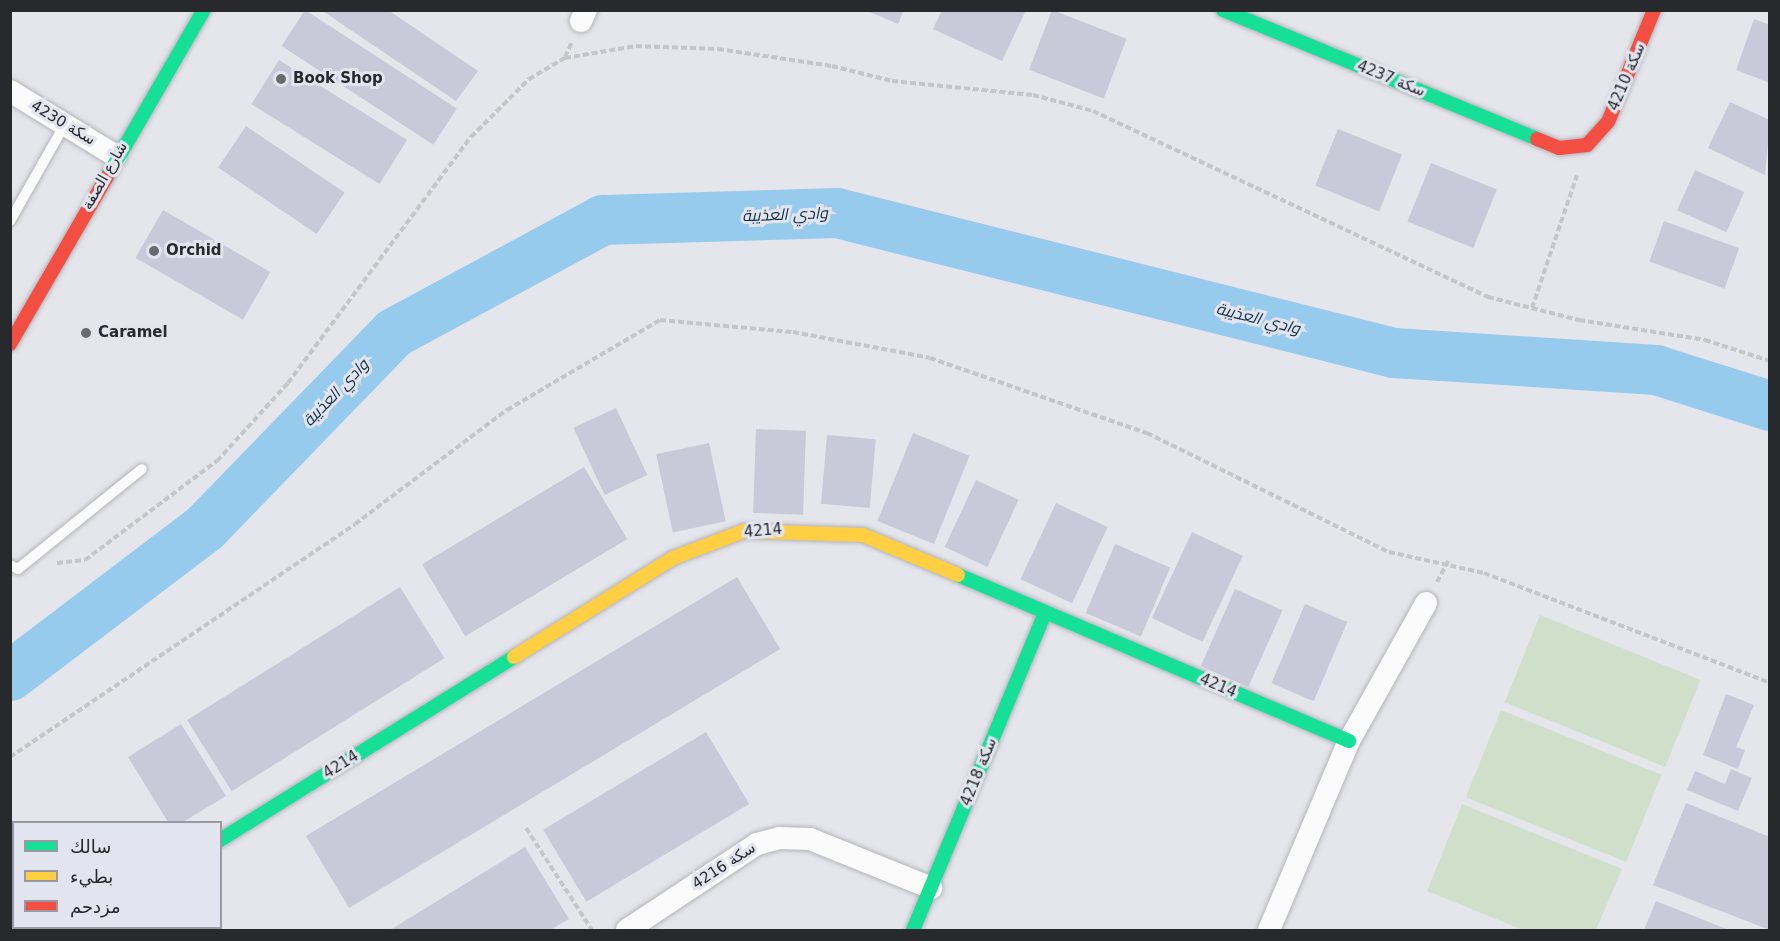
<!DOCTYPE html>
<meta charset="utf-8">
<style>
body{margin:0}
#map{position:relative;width:1780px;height:941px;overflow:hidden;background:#e5e6ec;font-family:"DejaVu Sans",Cairo,sans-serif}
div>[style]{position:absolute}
.green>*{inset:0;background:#cfdfc9;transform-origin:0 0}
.river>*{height:50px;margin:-25px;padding:0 25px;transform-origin:25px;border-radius:25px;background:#97cbee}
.building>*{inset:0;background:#c8cada;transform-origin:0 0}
.path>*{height:4px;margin-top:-2px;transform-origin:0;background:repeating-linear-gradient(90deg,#c5c6c8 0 6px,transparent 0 9px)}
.roads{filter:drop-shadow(0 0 2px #b4b4b9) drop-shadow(0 0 2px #b4b4b9)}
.lane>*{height:10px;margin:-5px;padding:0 5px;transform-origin:5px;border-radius:5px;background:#fbfbfc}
.street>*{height:22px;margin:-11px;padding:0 11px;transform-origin:11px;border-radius:11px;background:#fbfbfc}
.fast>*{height:14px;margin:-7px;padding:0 7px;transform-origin:7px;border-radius:7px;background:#16e098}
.slow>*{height:14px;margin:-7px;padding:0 7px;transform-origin:7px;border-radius:7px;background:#ffcf43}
.jam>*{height:14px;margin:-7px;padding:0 7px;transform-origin:7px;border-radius:7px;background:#f24e42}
.dots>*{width:16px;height:16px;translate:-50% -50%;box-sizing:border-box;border:3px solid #e2e4ef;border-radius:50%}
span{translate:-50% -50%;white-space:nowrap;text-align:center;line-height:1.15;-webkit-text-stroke:6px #e2e4ef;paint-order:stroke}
.street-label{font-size:15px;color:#28292d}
.poi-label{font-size:15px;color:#28292d;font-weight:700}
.left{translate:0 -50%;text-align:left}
.water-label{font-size:16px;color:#0e2f43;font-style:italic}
.frame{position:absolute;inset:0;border:12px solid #28292d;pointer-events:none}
.legend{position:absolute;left:12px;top:821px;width:210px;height:108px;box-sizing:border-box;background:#e2e4ef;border:2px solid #9899a1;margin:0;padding:8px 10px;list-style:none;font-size:18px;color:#28292d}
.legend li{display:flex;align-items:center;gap:12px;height:30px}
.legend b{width:30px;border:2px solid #9899a1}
</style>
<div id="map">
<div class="green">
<i style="left:1540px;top:615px;width:173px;height:94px;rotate:22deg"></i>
<i style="left:1501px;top:710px;width:173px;height:94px;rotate:22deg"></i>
<i style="clip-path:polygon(1462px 804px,1622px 869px,1596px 930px,1523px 930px,1427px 891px)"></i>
</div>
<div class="river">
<i style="left:10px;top:676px;width:246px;rotate:-37.2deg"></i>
<i style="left:206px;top:527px;width:270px;rotate:-45.9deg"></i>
<i style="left:394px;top:333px;width:238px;rotate:-28.4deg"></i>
<i style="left:603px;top:220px;width:234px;rotate:-1.7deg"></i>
<i style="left:837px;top:213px;width:574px;rotate:14.11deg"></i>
<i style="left:1394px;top:353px;width:263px;rotate:3.7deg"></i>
<i style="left:1656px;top:370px;width:120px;rotate:17.5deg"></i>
</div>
<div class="building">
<i style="left:305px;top:10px;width:181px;height:43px;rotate:33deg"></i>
<i style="clip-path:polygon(321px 10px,388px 10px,478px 71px,456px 101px)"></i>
<i style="clip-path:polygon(865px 10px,904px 10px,898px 24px)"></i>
<i style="clip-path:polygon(942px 10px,1026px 10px,1002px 61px,933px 29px)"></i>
<i style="left:1052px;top:10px;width:80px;height:64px;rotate:21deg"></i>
<i style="clip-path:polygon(1754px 19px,1770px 25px,1770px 83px,1736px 70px)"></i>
<i style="left:279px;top:60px;width:151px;height:52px;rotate:32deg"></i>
<i style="clip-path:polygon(1730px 102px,1770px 120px,1765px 175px,1708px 148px)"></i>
<i style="left:246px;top:126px;width:119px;height:50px;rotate:34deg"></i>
<i style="left:1338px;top:129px;width:69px;height:61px;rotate:22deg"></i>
<i style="left:1431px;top:163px;width:71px;height:63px;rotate:22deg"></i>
<i style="left:1695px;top:170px;width:54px;height:44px;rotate:24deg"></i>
<i style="left:163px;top:210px;width:124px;height:55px;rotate:30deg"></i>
<i style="left:1664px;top:221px;width:80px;height:43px;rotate:20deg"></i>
<i style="left:616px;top:408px;width:74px;height:47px;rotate:65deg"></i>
<i style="left:756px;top:429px;width:50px;height:84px;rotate:2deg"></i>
<i style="left:913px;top:433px;width:61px;height:95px;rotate:22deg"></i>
<i style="left:827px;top:435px;width:49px;height:69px;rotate:5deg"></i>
<i style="left:709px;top:443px;width:80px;height:54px;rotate:78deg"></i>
<i style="left:584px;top:467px;width:84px;height:189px;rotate:59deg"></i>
<i style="left:976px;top:480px;width:47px;height:74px;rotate:25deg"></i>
<i style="left:1056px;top:503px;width:57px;height:84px;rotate:25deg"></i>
<i style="left:1192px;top:532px;width:56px;height:95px;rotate:25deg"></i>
<i style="left:1115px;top:544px;width:60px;height:75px;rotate:23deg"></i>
<i style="left:737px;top:577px;width:84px;height:503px;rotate:59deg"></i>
<i style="left:400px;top:587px;width:84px;height:251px;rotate:58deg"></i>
<i style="left:1235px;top:589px;width:52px;height:84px;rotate:24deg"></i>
<i style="left:1305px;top:604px;width:46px;height:86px;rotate:23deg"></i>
<i style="clip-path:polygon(1726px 694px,1754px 705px,1736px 747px,1745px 750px,1738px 769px,1703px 755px)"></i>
<i style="clip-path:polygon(181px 724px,226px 796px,183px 822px,168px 822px,128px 757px)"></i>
<i style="left:706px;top:732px;width:84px;height:190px;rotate:59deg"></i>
<i style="clip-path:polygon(1731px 769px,1752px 778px,1738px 811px,1687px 790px,1695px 771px,1725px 784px)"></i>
<i style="clip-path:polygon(1686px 803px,1770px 837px,1770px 930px,1653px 885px)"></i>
<i style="clip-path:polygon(525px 847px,569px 919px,550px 930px,390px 930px)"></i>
<i style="clip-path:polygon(1656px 901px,1729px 930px,1644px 930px)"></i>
</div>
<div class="path">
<i style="left:565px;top:57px;width:17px;rotate:-65deg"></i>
<i style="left:1532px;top:308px;width:140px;rotate:-71.3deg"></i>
<i style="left:57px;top:563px;width:28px;rotate:-6deg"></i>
<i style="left:85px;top:560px;width:165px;rotate:-36.9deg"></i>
<i style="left:217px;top:461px;width:105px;rotate:-47.7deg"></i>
<i style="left:288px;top:383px;width:307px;rotate:-53.4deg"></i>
<i style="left:471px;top:137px;width:82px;rotate:-45deg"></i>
<i style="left:529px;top:79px;width:42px;rotate:-30.3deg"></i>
<i style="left:565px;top:58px;width:72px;rotate:-9.6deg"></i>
<i style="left:636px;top:46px;width:82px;rotate:2.1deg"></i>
<i style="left:718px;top:49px;width:115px;rotate:8.5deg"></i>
<i style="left:832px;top:66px;width:62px;rotate:14deg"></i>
<i style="left:892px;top:81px;width:142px;rotate:5.7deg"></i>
<i style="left:1033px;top:95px;width:62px;rotate:14.9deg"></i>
<i style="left:1093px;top:111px;width:437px;rotate:25.2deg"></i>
<i style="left:1488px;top:297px;width:94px;rotate:14.2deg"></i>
<i style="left:1579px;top:320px;width:128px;rotate:9deg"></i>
<i style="left:1705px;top:340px;width:68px;rotate:17.9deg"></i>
<i style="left:1437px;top:582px;width:24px;rotate:-62deg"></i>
<i style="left:10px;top:757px;width:416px;rotate:-34deg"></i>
<i style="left:355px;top:524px;width:190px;rotate:-36.9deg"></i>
<i style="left:507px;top:410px;width:178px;rotate:-30.5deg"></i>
<i style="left:660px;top:320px;width:134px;rotate:5.2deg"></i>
<i style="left:793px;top:332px;width:139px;rotate:10.7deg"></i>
<i style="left:930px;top:358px;width:230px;rotate:19.1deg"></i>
<i style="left:1147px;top:433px;width:270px;rotate:26.2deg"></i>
<i style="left:1389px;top:552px;width:97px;rotate:12.5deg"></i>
<i style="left:1484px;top:573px;width:306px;rotate:21deg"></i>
<i style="left:526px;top:828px;width:121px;rotate:57.1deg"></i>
</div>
<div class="roads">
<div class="lane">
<i style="left:10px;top:221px;width:112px;rotate:-60.4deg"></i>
<i style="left:10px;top:565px;width:9px;rotate:27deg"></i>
<i style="left:18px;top:569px;width:159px;rotate:-38.9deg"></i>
</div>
<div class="street">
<i style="left:581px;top:21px;width:12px;rotate:-66deg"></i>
<i style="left:10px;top:91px;width:124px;rotate:31.5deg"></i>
<i style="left:164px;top:930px;width:2px;rotate:-63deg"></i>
<i style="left:627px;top:930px;width:156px;rotate:-33.5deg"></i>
<i style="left:757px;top:844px;width:23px;rotate:-15deg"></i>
<i style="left:779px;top:838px;width:31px;rotate:2deg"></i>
<i style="left:810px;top:839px;width:131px;rotate:22deg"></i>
<i style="left:1269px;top:930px;width:205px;rotate:-67.1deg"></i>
<i style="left:1349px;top:741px;width:158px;rotate:-60.8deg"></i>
</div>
<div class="fast">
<i style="left:1223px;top:10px;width:339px;rotate:22.3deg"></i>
<i style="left:107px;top:177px;width:193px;rotate:-59.9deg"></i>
<i style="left:958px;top:575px;width:425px;rotate:23deg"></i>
<i style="left:220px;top:840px;width:346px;rotate:-31.9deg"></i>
<i style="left:913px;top:930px;width:343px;rotate:-67.4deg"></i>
</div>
<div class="slow">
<i style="left:514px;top:657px;width:187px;rotate:-31.9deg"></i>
<i style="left:673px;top:558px;width:76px;rotate:-20.8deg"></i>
<i style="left:744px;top:531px;width:119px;rotate:1.9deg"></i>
<i style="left:863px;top:535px;width:103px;rotate:22.8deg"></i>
</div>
<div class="jam">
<i style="left:1537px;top:139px;width:24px;rotate:22deg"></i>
<i style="left:1559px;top:148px;width:28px;rotate:-6deg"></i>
<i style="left:1587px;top:145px;width:31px;rotate:-48deg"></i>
<i style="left:1608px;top:122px;width:121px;rotate:-67.7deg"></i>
<i style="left:10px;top:344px;width:193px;rotate:-59.9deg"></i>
</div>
</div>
<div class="dots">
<i style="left:281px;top:79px;background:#6a6b70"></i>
<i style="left:154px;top:251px;background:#6a6b70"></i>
<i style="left:86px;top:333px;background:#6a6b70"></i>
</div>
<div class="street-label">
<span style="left:1627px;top:77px;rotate:-67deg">سكة 4210</span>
<span style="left:1391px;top:79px;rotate:22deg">سكة 4237</span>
<span style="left:63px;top:123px;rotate:31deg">سكة 4230</span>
<span style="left:105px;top:176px;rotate:-60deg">شارع الصفة</span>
<span style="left:763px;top:531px;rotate:-5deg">4214</span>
<span style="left:1218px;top:686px;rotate:23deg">4214</span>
<span style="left:341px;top:765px;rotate:-32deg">4214</span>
<span style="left:979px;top:772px;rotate:-68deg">سكة 4218</span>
<span style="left:724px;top:866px;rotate:-33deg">سكة 4216</span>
</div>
<div class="poi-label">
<span class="left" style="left:293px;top:79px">Book Shop</span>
<span class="left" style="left:166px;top:251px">Orchid</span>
<span class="left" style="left:98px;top:333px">Caramel</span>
</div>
<div class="water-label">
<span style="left:785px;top:215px;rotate:-2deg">وادي العذيبة</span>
<span style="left:1258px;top:319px;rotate:14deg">وادي العذيبة</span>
<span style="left:336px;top:393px;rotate:-46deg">وادي العذيبة</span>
</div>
<div class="frame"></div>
<ul class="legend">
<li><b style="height:8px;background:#16e098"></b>سالك</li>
<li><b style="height:8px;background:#ffcf43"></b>بطيء</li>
<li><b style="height:8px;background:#f24e42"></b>مزدحم</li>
</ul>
</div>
